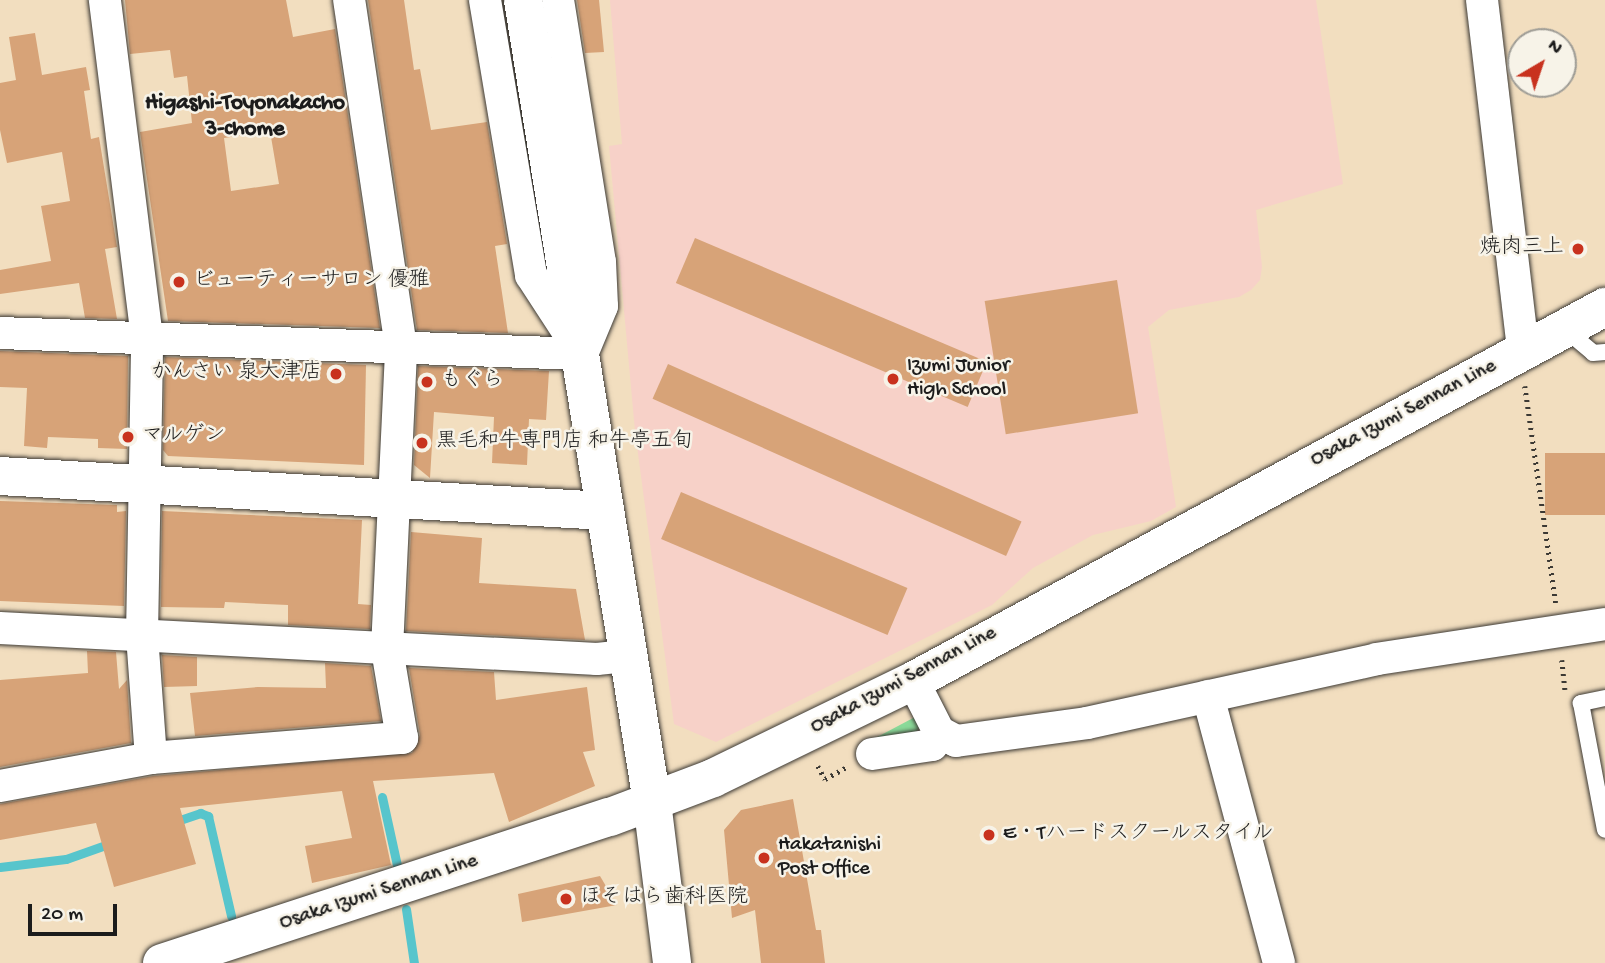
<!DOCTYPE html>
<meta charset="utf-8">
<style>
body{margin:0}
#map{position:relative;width:1605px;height:963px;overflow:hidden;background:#f2debf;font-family:"Gochi Hand","Klee One",sans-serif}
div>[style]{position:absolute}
.built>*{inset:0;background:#f7d1c8}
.green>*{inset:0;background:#8ada99}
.stream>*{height:9px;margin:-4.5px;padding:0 4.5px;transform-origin:4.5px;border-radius:4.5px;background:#57c5cc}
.building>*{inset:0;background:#d7a378;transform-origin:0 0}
.path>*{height:4.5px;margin-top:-2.25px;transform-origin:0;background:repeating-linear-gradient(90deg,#3c3934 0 2px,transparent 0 7px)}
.roads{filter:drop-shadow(0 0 2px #3c3934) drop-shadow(0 0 2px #3c3934)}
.service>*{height:16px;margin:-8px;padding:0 8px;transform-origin:8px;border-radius:8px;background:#fff}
.minor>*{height:32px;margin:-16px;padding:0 16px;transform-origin:16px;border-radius:16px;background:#fff}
.tertiary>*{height:38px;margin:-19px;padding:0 19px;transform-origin:19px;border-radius:19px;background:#fff}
.primary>*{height:38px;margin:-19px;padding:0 19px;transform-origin:19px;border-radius:19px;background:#fff}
.dots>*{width:19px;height:19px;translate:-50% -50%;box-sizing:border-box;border:4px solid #f7f3e8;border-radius:50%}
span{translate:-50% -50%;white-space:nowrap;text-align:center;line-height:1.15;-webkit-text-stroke:5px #f7f3e8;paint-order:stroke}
.poi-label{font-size:21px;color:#1c1c1c}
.right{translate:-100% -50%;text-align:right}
.left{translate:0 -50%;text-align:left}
.street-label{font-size:21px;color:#1c1c1c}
.neighbourhood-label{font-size:23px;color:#1c1c1c;font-weight:700}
.north{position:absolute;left:1507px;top:28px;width:70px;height:70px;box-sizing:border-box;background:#f7f3e8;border:2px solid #9f9d96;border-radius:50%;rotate:39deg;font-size:19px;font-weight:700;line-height:28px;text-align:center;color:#1c1c1c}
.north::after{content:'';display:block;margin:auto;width:24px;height:32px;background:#c8321e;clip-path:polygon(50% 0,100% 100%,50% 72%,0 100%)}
.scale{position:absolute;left:28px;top:904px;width:89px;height:32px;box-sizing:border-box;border:4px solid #1c1c1c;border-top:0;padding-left:9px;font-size:21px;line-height:24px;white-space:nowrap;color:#1c1c1c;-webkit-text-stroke:5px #f7f3e8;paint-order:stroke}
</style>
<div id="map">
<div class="built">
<i style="clip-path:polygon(610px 0,1316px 0,1343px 184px,1256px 210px,1262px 267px,1260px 280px,1251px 290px,1239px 297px,1169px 310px,1148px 327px,1176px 507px,1151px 521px,1093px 535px,1033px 568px,992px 605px,716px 742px,674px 724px,635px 431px,609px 146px,622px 144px)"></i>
</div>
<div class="green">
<i style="clip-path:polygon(915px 717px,920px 726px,912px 740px,864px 744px)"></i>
</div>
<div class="stream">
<i style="left:382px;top:797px;width:70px;rotate:77.6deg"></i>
<i style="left:174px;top:822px;width:28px;rotate:-19deg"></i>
<i style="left:200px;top:813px;width:9px;rotate:21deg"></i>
<i style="left:208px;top:816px;width:103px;rotate:77deg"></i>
<i style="left:0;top:867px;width:66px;rotate:-6.9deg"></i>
<i style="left:66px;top:859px;width:48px;rotate:-19.6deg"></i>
<i style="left:406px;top:909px;width:55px;rotate:81.6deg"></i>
</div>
<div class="building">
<i style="clip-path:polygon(evenodd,125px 0,286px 0,293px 37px,335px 29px,380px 328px,168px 321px,140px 132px,192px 123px,187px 76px,174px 78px,170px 50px,130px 54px,125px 0,270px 131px,279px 184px,231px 191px,224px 138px,270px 131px)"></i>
<i style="clip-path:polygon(368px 0,404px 0,414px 70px,420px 69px,431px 130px,487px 122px,507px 244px,495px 246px,508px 333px,417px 330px)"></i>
<i style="clip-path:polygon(577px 0,599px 0,604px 52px,585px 53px)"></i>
<i style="clip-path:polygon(35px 33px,42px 75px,86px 67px,90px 90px,84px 91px,91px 139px,99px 137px,117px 247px,105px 249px,117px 319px,85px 318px,79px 283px,0 294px,0 270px,51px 261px,41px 206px,70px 201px,62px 152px,7px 163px,0 130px,0 83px,16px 80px,9px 37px)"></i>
<i style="left:695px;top:238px;width:317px;height:49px;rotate:23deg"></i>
<i style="left:1117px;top:280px;width:135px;height:134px;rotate:81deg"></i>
<i style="clip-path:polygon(0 351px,128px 356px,127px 449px,98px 448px,98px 439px,48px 437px,47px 448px,24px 446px,27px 388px,0 387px)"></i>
<i style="clip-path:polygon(165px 357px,366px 365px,364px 465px,168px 456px,163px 450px)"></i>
<i style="left:668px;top:364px;width:387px;height:38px;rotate:24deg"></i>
<i style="clip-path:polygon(418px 366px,549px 371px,546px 420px,529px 419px,527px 465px,492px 463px,494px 417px,434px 412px,430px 478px,414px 465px)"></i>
<i style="left:1605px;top:453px;width:62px;height:60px;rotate:90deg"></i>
<i style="left:681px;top:492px;width:246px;height:51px;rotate:23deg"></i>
<i style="clip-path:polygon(0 501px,117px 505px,117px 512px,126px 511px,124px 606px,0 601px)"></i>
<i style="clip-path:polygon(162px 511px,362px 520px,358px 604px,371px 605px,370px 629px,288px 625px,288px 605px,225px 602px,224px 608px,161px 607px)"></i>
<i style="clip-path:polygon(411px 532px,482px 538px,479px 583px,576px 589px,585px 640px,406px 631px)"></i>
<i style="clip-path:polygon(87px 651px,116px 652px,119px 689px,127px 680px,131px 743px,0 767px,0 680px,88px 673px)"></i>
<i style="clip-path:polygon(162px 655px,197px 657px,197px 686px,164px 687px)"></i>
<i style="clip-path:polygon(325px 663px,371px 666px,381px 721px,195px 736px,190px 693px,258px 687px,326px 688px)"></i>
<i style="clip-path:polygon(409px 668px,494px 672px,496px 700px,587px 687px,595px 750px,583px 752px,595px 786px,509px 822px,494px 773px,373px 781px,391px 865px,312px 883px,305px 846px,352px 838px,342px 791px,180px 808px,196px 864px,114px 887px,96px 823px,0 840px,0 804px,153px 776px,412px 753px,420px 735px)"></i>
<i style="clip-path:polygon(793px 799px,816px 930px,821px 930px,825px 963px,761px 963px,755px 910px,732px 918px,724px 830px,741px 810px)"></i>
<i style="clip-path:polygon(600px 876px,617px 905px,522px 922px,518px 894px)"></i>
</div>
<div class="path">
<i style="left:1525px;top:386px;width:219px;rotate:81.9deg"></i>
<i style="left:1562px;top:660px;width:30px;rotate:84deg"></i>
<i style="left:818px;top:766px;width:15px;rotate:62deg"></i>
<i style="left:825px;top:779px;width:25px;rotate:-29deg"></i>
</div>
<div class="roads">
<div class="service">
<i style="left:1566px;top:330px;width:35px;rotate:40deg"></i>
<i style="left:1593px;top:353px;width:12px;rotate:-5deg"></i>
<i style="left:1605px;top:698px;width:25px;rotate:168deg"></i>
<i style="left:1581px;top:703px;width:129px;rotate:79.3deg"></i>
</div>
<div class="minor">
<i style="left:485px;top:0;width:279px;rotate:80.5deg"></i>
<i style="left:531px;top:275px;width:82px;rotate:56.9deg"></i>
<i style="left:558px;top:0;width:265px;rotate:80.9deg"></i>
<i style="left:600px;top:262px;width:44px;rotate:87.4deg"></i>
<i style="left:602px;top:306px;width:52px;rotate:112.6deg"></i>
<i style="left:1482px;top:0;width:352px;rotate:83.3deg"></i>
<i style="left:0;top:333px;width:582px;rotate:2.07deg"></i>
<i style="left:0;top:628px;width:598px;rotate:2.97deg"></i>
<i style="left:597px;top:659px;width:29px;rotate:-6deg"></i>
<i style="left:913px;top:681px;width:57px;rotate:63deg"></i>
<i style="left:939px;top:732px;width:19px;rotate:28deg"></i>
<i style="left:956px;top:741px;width:132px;rotate:-7.8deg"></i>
<i style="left:1087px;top:723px;width:297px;rotate:-12.4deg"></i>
<i style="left:1377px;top:659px;width:231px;rotate:-8.7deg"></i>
<i style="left:1208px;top:696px;width:276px;rotate:75.1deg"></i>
<i style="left:872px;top:754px;width:61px;rotate:-8.5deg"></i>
<i style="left:932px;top:745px;width:15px;rotate:-62deg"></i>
<i style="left:151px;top:758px;width:252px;rotate:-4.6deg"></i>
<i style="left:402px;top:738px;width:90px;rotate:-99.6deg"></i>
<i style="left:387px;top:649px;width:302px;rotate:-87.3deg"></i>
<i style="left:401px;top:347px;width:351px;rotate:-98.5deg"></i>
<i style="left:0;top:786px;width:154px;rotate:-10.5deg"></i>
<i style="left:151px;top:758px;width:122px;rotate:-94.2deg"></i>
<i style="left:142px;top:636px;width:298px;rotate:-89deg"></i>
<i style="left:147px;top:338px;width:341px;rotate:-97.1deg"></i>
</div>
<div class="tertiary">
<i style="left:523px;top:0;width:812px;rotate:80.86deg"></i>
<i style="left:652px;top:802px;width:162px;rotate:82.9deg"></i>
<i style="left:0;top:476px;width:606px;rotate:3.31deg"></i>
</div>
<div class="primary">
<i style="left:162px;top:963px;width:471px;rotate:-18.1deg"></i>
<i style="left:610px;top:817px;width:110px;rotate:-20.7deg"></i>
<i style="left:713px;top:778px;width:222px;rotate:-25.9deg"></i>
<i style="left:913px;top:681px;width:787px;rotate:-28.39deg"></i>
</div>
</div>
<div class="dots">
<i style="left:1578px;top:249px;background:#c8321e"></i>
<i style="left:179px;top:282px;background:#c8321e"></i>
<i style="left:336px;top:374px;background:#c8321e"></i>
<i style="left:893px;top:379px;background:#c8321e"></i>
<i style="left:427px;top:382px;background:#c8321e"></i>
<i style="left:128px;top:437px;background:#c8321e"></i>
<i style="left:422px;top:443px;background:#c8321e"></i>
<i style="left:989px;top:835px;background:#c8321e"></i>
<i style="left:764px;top:858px;background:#c8321e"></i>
<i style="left:566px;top:899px;background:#c8321e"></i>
</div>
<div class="poi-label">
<span class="right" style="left:1564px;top:249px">焼肉三上</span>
<span class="left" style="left:193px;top:282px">ビューティーサロン 優雅</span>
<span class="left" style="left:907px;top:379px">Izumi Junior<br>High School</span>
<span class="right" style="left:322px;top:374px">かんさい 泉大津店</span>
<span class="left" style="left:441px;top:382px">もぐら</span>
<span class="left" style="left:142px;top:437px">マルゲン</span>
<span class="left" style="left:436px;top:443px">黒毛和牛専門店 和牛亭五旬</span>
<span class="left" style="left:1003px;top:835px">E・Tハードスクールスタイル</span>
<span class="left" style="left:778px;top:858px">Hakatanishi<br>Post Office</span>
<span class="left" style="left:580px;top:899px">ほそはら歯科医院</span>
</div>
<div class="street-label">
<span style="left:1404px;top:414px;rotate:-28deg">Osaka Izumi Sennan Line</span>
<span style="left:904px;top:681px;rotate:-28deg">Osaka Izumi Sennan Line</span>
<span style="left:379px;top:893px;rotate:-18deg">Osaka Izumi Sennan Line</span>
</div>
<div class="neighbourhood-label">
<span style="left:245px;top:117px">Higashi-Toyonakacho<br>3-chome</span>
</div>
<div class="north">N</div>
<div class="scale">20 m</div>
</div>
